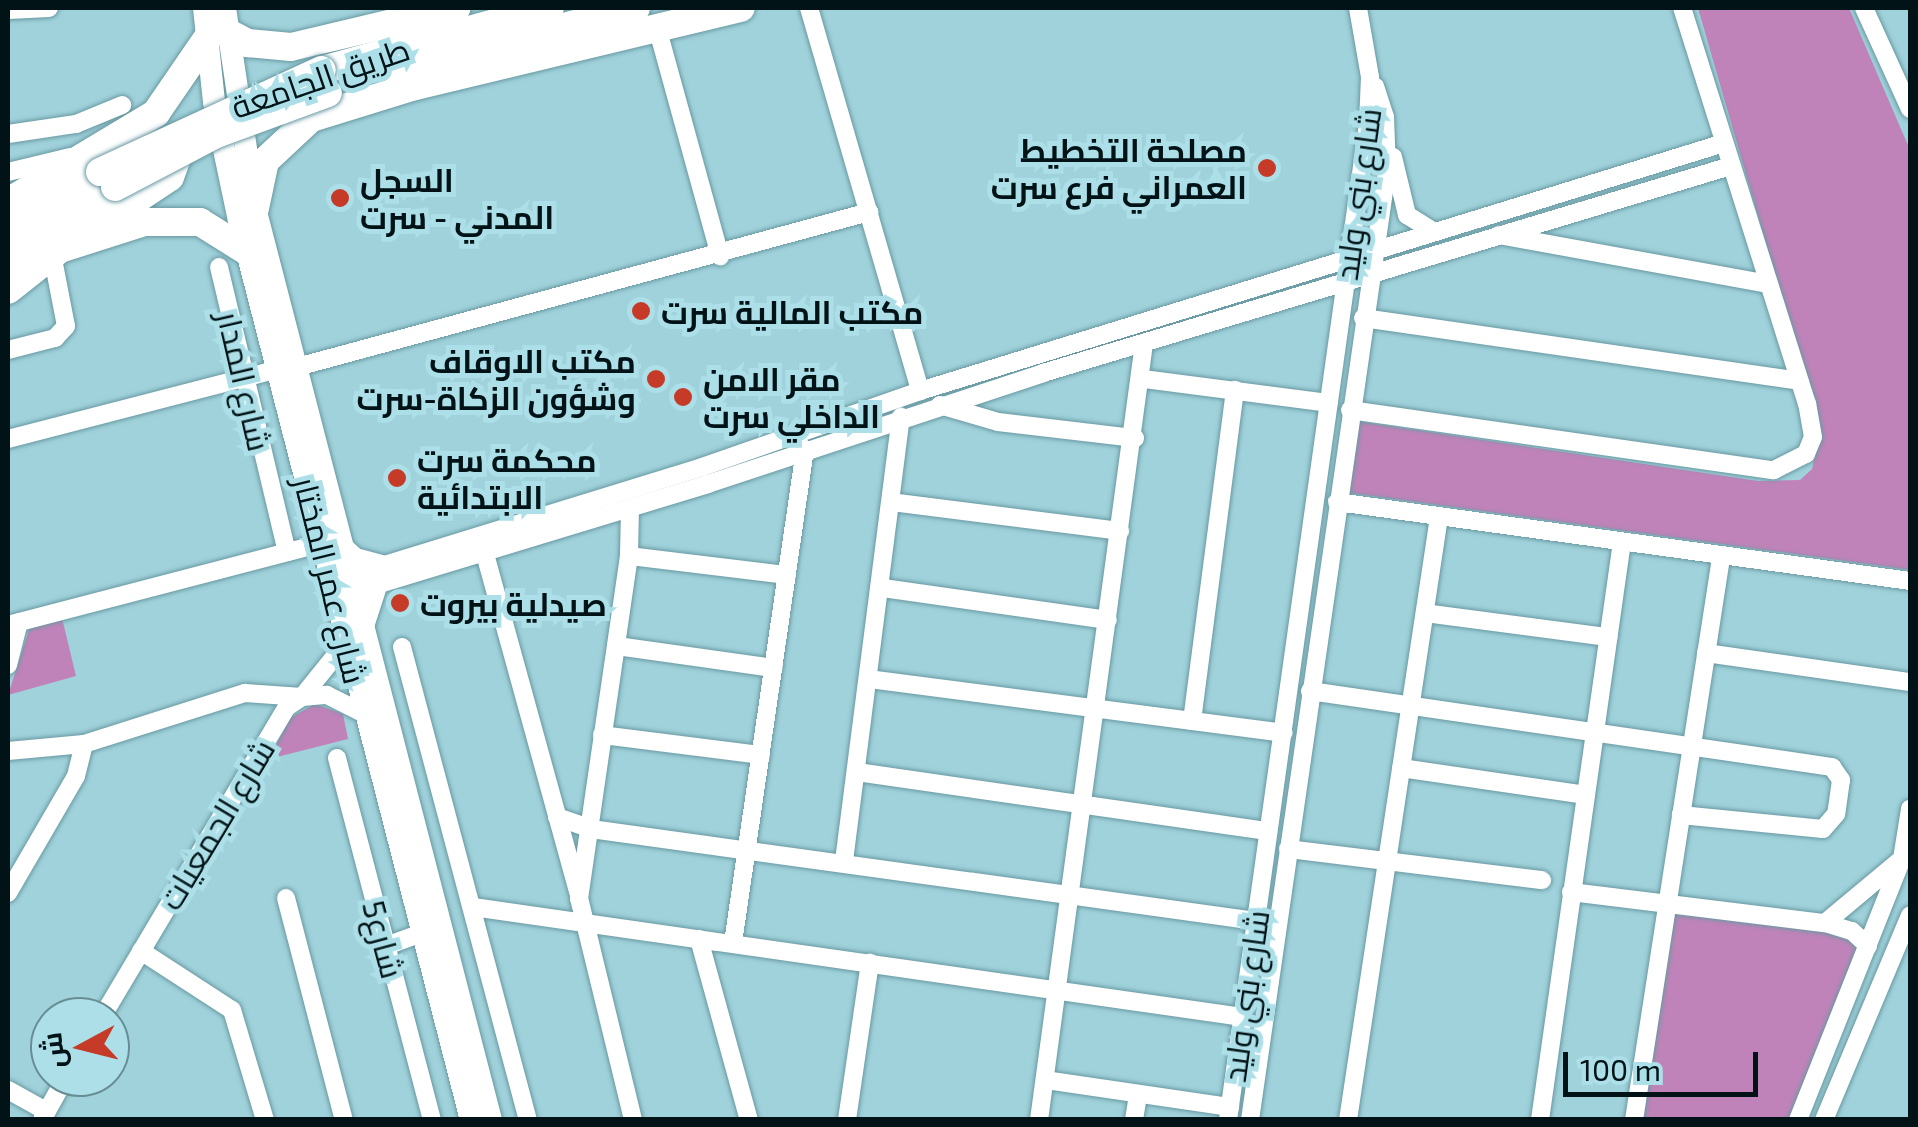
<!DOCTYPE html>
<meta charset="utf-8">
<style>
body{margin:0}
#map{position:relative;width:1918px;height:1127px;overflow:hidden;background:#a0d2db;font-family:"Exo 2",Cairo,sans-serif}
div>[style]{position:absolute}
.green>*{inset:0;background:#c083b9}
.roads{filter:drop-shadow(0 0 2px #6999a2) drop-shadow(0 0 2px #6999a2)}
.minor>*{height:18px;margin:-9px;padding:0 9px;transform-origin:9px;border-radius:9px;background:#fff}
.major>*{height:22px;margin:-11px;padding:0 11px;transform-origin:11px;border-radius:11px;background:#fff}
.highway>*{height:28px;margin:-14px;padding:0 14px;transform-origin:14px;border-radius:14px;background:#fff}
.bridges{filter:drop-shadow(0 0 2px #6999a2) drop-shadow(0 0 2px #6999a2)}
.highway-bridge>*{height:28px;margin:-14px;padding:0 14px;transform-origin:14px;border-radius:14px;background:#fff}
.dots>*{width:28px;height:28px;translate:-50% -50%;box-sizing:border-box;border:5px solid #acdfe8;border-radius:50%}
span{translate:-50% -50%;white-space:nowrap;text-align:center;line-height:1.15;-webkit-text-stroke:10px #acdfe8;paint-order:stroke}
.street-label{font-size:32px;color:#011316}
.poi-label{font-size:32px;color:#011316;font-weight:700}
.right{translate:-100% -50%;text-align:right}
.left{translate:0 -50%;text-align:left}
.frame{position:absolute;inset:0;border:10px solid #011316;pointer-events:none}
.north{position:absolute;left:30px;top:997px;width:100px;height:100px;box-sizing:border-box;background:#acdfe8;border:2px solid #688d94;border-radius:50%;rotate:263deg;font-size:28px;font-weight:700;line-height:40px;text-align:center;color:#011316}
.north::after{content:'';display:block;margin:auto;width:35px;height:45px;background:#c63a28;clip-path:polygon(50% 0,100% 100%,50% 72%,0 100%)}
.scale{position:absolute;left:1563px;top:1052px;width:195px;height:45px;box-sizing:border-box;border:5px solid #011316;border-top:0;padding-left:12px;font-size:30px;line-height:35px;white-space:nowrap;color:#011316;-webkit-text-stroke:8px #acdfe8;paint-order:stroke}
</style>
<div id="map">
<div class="green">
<i style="clip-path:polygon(1698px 8px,1849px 8px,1910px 150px,1910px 570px,1350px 493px,1356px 421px,1758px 481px,1800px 480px,1812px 469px,1818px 442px,1812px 403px)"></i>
<i style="clip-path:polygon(62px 618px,76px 676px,8px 695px,30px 627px)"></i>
<i style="clip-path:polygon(315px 704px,343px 714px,348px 739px,269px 759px,290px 718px)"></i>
<i style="clip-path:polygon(1661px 904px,1852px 933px,1862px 952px,1797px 1119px,1630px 1120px)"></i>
</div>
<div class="roads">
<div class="minor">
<i style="left:809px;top:8px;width:399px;rotate:73.8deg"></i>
<i style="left:1864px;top:8px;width:111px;rotate:65.5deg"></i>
<i style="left:8px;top:10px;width:41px;rotate:-2.8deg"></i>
<i style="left:657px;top:27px;width:238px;rotate:74.6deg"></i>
<i style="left:8px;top:134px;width:69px;rotate:-8.4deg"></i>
<i style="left:76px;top:124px;width:50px;rotate:-22.4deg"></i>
<i style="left:1393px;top:157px;width:60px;rotate:76.4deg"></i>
<i style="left:1407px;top:215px;width:32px;rotate:32deg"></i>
<i style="left:8px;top:172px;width:64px;rotate:-13.6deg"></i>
<i style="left:1499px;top:235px;width:274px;rotate:10.3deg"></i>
<i style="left:219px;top:267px;width:293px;rotate:76.6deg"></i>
<i style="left:1363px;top:318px;width:441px;rotate:8.2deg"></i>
<i style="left:8px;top:350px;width:49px;rotate:-14.3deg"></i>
<i style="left:55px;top:338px;width:16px;rotate:-47deg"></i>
<i style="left:66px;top:326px;width:73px;rotate:-101deg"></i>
<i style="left:297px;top:367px;width:593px;rotate:-15.16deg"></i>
<i style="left:1144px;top:379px;width:186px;rotate:7.4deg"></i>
<i style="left:940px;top:405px;width:60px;rotate:16.3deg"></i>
<i style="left:998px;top:422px;width:138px;rotate:6.7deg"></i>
<i style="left:1350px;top:410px;width:428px;rotate:8.1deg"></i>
<i style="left:1774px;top:470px;width:36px;rotate:-27deg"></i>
<i style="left:1806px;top:454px;width:18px;rotate:-68deg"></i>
<i style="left:1813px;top:437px;width:34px;rotate:-100deg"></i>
<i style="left:1807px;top:404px;width:415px;rotate:-107.5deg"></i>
<i style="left:8px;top:439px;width:279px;rotate:-14.5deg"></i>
<i style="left:891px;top:502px;width:231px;rotate:7.2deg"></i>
<i style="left:1337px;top:502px;width:578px;rotate:7.85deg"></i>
<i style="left:630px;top:508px;width:48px;rotate:91.2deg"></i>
<i style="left:629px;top:556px;width:346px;rotate:98.3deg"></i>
<i style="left:579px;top:898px;width:228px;rotate:76.3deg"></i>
<i style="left:485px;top:554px;width:351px;rotate:74.6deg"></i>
<i style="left:629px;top:556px;width:159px;rotate:6.9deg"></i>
<i style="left:352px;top:587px;width:36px;rotate:-36deg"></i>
<i style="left:381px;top:566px;width:336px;rotate:-17.1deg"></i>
<i style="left:702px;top:467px;width:231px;rotate:-19.2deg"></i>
<i style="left:920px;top:391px;width:841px;rotate:-17.14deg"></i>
<i style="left:366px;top:588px;width:357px;rotate:-16.9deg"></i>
<i style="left:708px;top:484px;width:353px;rotate:-18.3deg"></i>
<i style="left:1043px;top:373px;width:718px;rotate:-16.75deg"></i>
<i style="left:883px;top:588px;width:227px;rotate:8.1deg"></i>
<i style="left:1425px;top:613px;width:185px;rotate:7.5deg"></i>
<i style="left:8px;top:625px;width:325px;rotate:-14.6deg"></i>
<i style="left:617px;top:646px;width:158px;rotate:8deg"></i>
<i style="left:402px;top:647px;width:489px;rotate:75.1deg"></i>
<i style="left:1706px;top:653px;width:206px;rotate:8.1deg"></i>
<i style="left:8px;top:665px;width:44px;rotate:-75.7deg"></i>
<i style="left:869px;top:679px;width:418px;rotate:7.4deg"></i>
<i style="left:1310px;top:691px;width:528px;rotate:8.28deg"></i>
<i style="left:1832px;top:767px;width:16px;rotate:55deg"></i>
<i style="left:1841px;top:780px;width:34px;rotate:98deg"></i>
<i style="left:1836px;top:814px;width:20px;rotate:131deg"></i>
<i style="left:1823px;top:829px;width:143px;rotate:-174.4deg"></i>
<i style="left:1192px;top:721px;width:334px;rotate:-82.6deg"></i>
<i style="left:602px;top:735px;width:160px;rotate:7.2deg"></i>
<i style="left:8px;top:751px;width:76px;rotate:-5.3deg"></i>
<i style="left:84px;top:744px;width:169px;rotate:-17.6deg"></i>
<i style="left:245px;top:693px;width:57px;rotate:4deg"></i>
<i style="left:302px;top:697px;width:80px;rotate:-51.1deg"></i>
<i style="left:337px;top:758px;width:374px;rotate:75.3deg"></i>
<i style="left:1401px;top:768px;width:187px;rotate:8.3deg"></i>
<i style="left:857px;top:772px;width:415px;rotate:8.2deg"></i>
<i style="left:557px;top:817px;width:36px;rotate:19deg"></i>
<i style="left:591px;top:829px;width:671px;rotate:7.88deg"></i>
<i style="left:1288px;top:849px;width:256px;rotate:7deg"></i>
<i style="left:844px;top:861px;width:448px;rotate:-82.7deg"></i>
<i style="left:1571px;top:892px;width:256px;rotate:7deg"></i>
<i style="left:1825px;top:923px;width:28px;rotate:17deg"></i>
<i style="left:1852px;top:931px;width:22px;rotate:43deg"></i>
<i style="left:8px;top:893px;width:135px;rotate:-59.8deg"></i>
<i style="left:76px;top:776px;width:33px;rotate:-76deg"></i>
<i style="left:286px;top:898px;width:229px;rotate:75.4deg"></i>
<i style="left:473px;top:907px;width:777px;rotate:8.14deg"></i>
<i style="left:1825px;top:923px;width:95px;rotate:-39.9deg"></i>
<i style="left:699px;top:939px;width:188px;rotate:74.6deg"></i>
<i style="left:733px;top:943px;width:499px;rotate:-81.7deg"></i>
<i style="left:386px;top:946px;width:38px;rotate:-20deg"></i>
<i style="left:141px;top:951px;width:108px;rotate:33deg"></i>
<i style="left:232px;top:1010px;width:115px;rotate:73.3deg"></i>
<i style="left:102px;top:1017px;width:361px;rotate:-59.2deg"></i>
<i style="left:287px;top:707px;width:18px;rotate:-34deg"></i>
<i style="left:302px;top:697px;width:25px;rotate:-5deg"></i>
<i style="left:327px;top:695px;width:42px;rotate:26.6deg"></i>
<i style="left:1045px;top:1080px;width:187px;rotate:8.3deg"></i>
<i style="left:8px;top:1090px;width:43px;rotate:28.9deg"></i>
<i style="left:42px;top:1120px;width:49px;rotate:-60.8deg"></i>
<i style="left:847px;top:1120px;width:159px;rotate:-81.7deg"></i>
<i style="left:1039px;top:1120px;width:784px;rotate:-82.3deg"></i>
<i style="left:1134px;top:1120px;width:26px;rotate:-81deg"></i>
<i style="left:1228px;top:1120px;width:1006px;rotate:-82deg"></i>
<i style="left:1368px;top:124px;width:47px;rotate:-87.6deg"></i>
<i style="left:1370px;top:77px;width:70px;rotate:-99.9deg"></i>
<i style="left:1250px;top:1120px;width:959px;rotate:-81.79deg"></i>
<i style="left:1387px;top:171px;width:54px;rotate:-92.1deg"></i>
<i style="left:1385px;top:117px;width:32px;rotate:-108deg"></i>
<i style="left:1348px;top:1120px;width:610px;rotate:-81.42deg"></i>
<i style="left:1540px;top:1120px;width:584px;rotate:-81.93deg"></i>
<i style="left:1634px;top:1120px;width:569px;rotate:-81.2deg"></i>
<i style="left:1798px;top:1120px;width:281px;rotate:-68.3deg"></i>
<i style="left:1902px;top:859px;width:51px;rotate:-80.9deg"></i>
<i style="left:1824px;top:1120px;width:222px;rotate:-67.2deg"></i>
</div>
<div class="major">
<i style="left:204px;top:8px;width:95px;rotate:83.9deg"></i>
<i style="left:214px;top:102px;width:122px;rotate:78.1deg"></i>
<i style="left:239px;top:221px;width:928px;rotate:75.53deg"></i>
<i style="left:225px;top:8px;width:202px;rotate:81.5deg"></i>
<i style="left:255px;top:208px;width:942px;rotate:75.49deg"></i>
<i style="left:342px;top:547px;width:18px;rotate:43deg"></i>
<i style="left:355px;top:559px;width:27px;rotate:15deg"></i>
<i style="left:364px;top:623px;width:38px;rotate:-72deg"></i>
</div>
<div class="highway">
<i style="left:227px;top:32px;width:24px;rotate:28deg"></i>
<i style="left:248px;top:43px;width:43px;rotate:5.3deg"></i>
<i style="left:291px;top:47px;width:170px;rotate:-13.3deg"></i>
<i style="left:322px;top:70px;width:236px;rotate:-15.2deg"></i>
<i style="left:396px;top:71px;width:248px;rotate:-14.7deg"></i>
<i style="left:8px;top:202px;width:173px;rotate:-31deg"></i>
<i style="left:156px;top:113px;width:92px;rotate:-55.6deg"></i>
<i style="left:255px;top:208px;width:48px;rotate:-78deg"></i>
<i style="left:265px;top:161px;width:63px;rotate:-43.1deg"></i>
<i style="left:311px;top:118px;width:109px;rotate:-17.1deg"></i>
<i style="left:415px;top:86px;width:335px;rotate:-13.5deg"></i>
<i style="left:93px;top:228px;width:92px;rotate:-33.5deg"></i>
<i style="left:170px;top:177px;width:20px;rotate:-70deg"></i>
<i style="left:177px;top:158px;width:18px;rotate:-99deg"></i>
<i style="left:8px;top:233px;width:110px;rotate:-33.5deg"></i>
<i style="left:8px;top:261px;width:130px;rotate:-34.7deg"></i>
<i style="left:8px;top:290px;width:66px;rotate:-38.3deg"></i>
<i style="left:60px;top:249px;width:88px;rotate:-17.8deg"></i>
<i style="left:144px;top:222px;width:56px"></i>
<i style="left:200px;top:222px;width:57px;rotate:32deg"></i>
</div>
</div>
<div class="bridges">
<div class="highway-bridge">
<i style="left:100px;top:172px;width:244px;rotate:-24.7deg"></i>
<i style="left:115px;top:187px;width:114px;rotate:-27.7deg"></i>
<i style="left:216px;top:134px;width:119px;rotate:-20.1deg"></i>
</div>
</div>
<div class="dots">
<i style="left:1267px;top:168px;background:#c63a28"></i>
<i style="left:340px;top:198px;background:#c63a28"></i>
<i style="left:641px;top:311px;background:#c63a28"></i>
<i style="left:656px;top:379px;background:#c63a28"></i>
<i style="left:683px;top:397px;background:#c63a28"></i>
<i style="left:397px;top:478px;background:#c63a28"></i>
<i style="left:400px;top:603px;background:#c63a28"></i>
</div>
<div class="street-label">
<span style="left:320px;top:77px;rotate:-19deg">طريق الجامعة</span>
<span style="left:1357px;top:194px;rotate:-82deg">شارع بني وليد</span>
<span style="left:245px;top:381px;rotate:77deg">شارع المدار</span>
<span style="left:331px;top:580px;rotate:76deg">شارع عمر المختار</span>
<span style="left:216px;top:824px;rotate:-59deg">شارع الجمعيات</span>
<span style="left:384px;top:939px;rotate:75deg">شارع5</span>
<span style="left:1245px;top:996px;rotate:-82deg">شارع بني وليد</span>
</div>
<div class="poi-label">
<span class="right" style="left:1247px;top:168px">مصلحة التخطيط<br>العمراني فرع سرت</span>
<span class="left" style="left:360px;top:198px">السجل<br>المدني - سرت</span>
<span class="left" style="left:661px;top:311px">مكتب المالية سرت</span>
<span class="right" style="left:636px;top:379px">مكتب الاوقاف<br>وشؤون الزكاة-سرت</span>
<span class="left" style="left:703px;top:397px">مقر الامن<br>الداخلي سرت</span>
<span class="left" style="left:417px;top:478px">محكمة سرت<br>الابتدائية</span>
<span class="left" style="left:420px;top:603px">صيدلية بيروت</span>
</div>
<div class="frame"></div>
<div class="north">ش</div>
<div class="scale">100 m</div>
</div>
